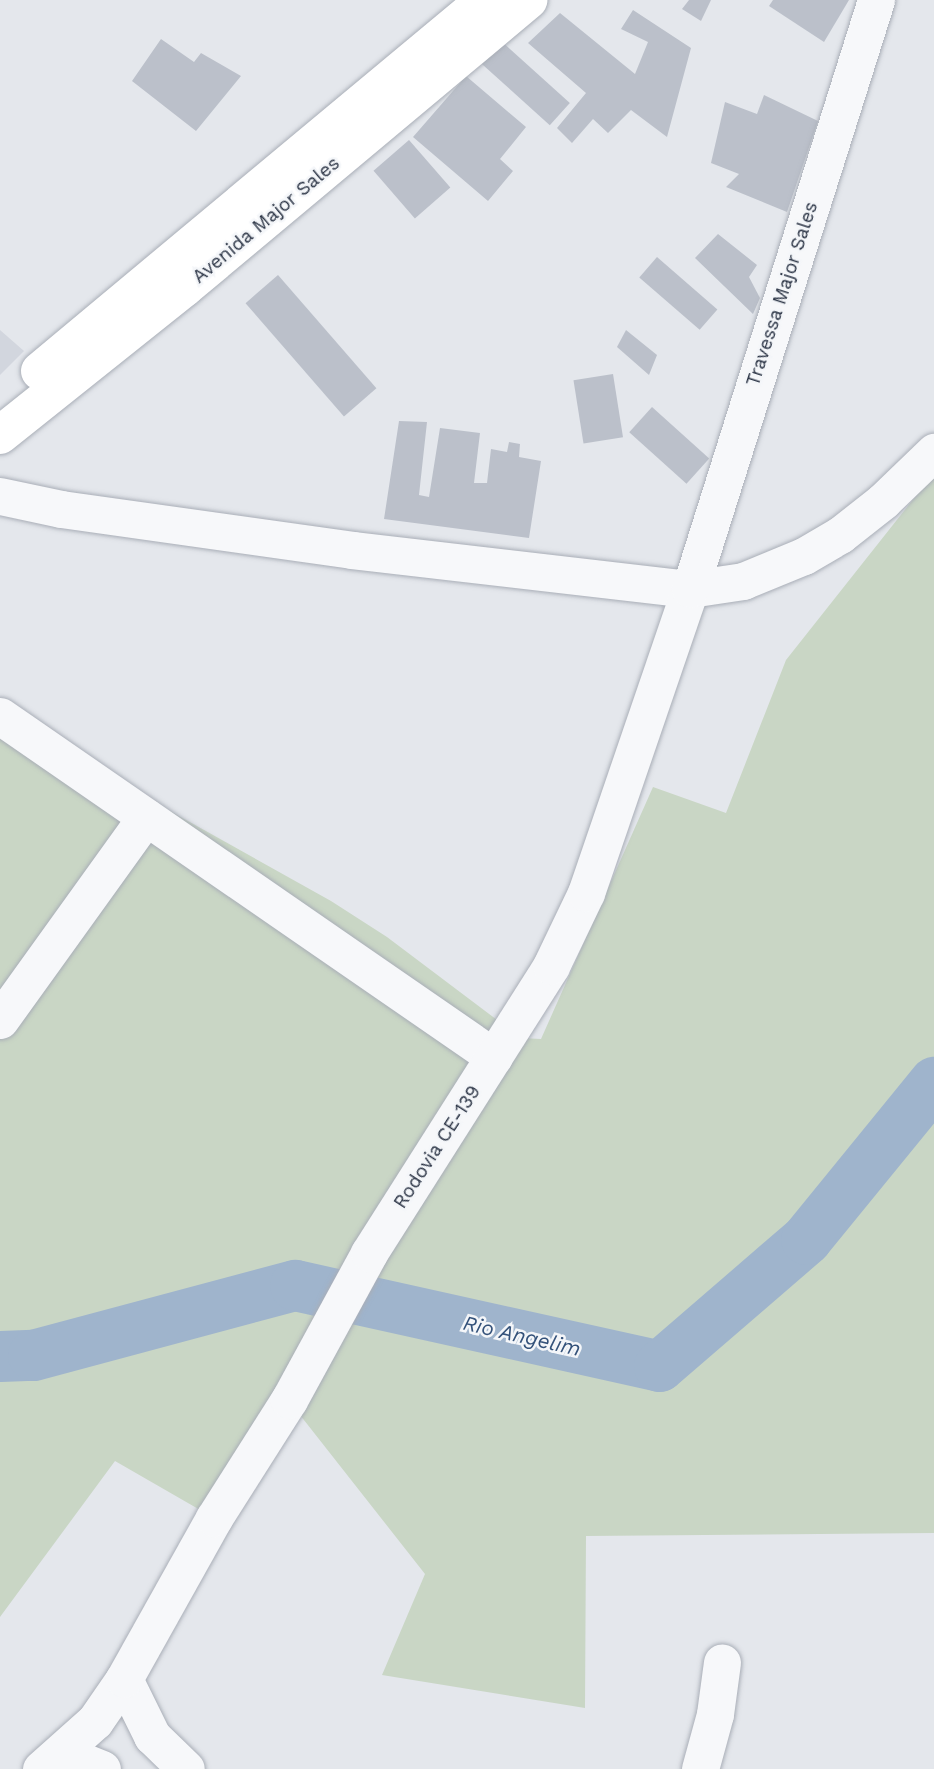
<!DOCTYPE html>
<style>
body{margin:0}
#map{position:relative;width:934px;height:1769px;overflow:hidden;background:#e4e7ec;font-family:"Work Sans",sans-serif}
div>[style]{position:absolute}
.built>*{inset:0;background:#d2d6de}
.green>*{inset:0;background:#c9d6c5}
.river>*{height:51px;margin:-25.5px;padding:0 25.5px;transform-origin:25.5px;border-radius:25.5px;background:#9fb4cc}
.building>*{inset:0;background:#bbc0ca;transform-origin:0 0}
.roads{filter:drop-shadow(0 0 2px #a9aeb7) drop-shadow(0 0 2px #a9aeb7)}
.minor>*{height:37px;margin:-18.5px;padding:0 18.5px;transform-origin:18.5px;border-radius:18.5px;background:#f7f8fa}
.major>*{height:38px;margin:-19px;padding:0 19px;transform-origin:19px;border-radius:19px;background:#fff}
span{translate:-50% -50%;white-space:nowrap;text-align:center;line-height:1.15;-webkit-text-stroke:5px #f4f6f9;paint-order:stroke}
.street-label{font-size:19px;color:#2b3445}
.water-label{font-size:21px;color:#34527a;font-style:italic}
</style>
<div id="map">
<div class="built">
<i style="clip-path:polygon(0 330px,24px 351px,0 375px)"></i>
</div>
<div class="green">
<i style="clip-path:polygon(934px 473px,934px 1533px,586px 1536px,585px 1708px,382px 1675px,425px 1574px,289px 1401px,214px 1518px,115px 1461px,0 1617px,0 726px,102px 773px,331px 901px,387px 937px,521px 1038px,541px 1039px,653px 787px,726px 813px,786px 660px)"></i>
</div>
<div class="river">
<i style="left:0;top:1356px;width:33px;rotate:-2deg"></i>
<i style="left:33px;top:1355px;width:271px;rotate:-15deg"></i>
<i style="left:295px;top:1285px;width:373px;rotate:12.5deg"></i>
<i style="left:659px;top:1366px;width:194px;rotate:-40.8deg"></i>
<i style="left:806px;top:1239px;width:203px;rotate:-50.8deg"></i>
</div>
<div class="building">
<i style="clip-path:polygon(689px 0,711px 0,701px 21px,682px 9px)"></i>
<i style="clip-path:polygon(773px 0,849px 0,824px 42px,769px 6px)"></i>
<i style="clip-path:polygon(633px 10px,691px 48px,667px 137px,631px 110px,608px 133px,593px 119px,572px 143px,557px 128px,586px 93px,528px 43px,560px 13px,635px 74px,648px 42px,621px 29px)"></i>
<i style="clip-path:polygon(161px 39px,194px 62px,201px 53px,241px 76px,196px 131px,132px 81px)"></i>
<i style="left:500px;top:40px;width:94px;height:30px;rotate:42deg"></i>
<i style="clip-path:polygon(466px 76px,526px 127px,500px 159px,513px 171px,488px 201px,413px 137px)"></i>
<i style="clip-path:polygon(764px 95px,818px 121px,787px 212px,726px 187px,739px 174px,711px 163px,725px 102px,757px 114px)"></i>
<i style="left:409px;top:140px;width:63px;height:47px;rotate:49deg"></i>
<i style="clip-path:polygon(718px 234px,757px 265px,749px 277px,760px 298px,753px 314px,695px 258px)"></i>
<i style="left:657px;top:257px;width:80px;height:27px;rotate:41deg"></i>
<i style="left:278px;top:275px;width:150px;height:43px;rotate:49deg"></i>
<i style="clip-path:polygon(626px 330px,657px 355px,649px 375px,617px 347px)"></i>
<i style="left:613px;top:374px;width:64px;height:40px;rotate:81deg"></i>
<i style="left:652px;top:407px;width:77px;height:34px;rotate:42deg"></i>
<i style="clip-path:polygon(399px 421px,427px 422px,419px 495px,429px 497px,440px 428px,480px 433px,474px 483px,487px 483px,491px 449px,507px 452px,509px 442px,520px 444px,519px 457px,541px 461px,529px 538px,384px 519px)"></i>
</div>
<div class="roads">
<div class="minor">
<i style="left:0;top:496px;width:62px;rotate:12deg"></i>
<i style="left:61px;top:509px;width:294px;rotate:8deg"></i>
<i style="left:352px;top:550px;width:340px;rotate:6.6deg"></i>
<i style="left:690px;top:589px;width:54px;rotate:-8.6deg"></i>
<i style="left:743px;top:581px;width:66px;rotate:-22.3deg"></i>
<i style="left:804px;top:556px;width:42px;rotate:-30.3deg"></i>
<i style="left:840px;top:535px;width:55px;rotate:-38.3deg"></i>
<i style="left:883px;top:501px;width:71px;rotate:-43.9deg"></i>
<i style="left:0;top:716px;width:600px;rotate:34.62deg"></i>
<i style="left:0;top:1020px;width:250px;rotate:-54.3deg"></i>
<i style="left:124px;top:1679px;width:64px;rotate:63.8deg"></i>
<i style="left:152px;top:1736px;width:47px;rotate:44.1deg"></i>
<i style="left:62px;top:1753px;width:43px;rotate:21.8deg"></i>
<i style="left:41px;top:1769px;width:72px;rotate:-41.6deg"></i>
<i style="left:95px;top:1721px;width:51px;rotate:-55.4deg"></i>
<i style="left:124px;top:1679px;width:184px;rotate:-60.8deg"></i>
<i style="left:214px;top:1518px;width:140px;rotate:-57.6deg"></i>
<i style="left:289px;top:1400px;width:167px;rotate:-61.4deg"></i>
<i style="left:369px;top:1253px;width:340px;rotate:-57.6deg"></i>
<i style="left:551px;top:966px;width:81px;rotate:-64.4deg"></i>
<i style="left:586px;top:893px;width:321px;rotate:-71.1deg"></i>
<i style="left:690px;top:589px;width:618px;rotate:-72.47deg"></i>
<i style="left:700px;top:1769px;width:57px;rotate:-74.7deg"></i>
<i style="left:715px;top:1714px;width:52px;rotate:-82.3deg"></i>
</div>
<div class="major">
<i style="left:40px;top:371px;width:579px;rotate:-39.82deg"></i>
<i style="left:0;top:435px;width:236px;rotate:-38.6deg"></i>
<i style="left:184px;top:288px;width:449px;rotate:-39.9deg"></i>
</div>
</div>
<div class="street-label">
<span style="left:266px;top:220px;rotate:-40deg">Avenida Major Sales</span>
<span style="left:782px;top:294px;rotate:-72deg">Travessa Major Sales</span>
<span style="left:437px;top:1147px;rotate:-57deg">Rodovia CE-139</span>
</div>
<div class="water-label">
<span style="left:522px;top:1336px;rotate:13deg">Rio Angelim</span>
</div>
</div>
